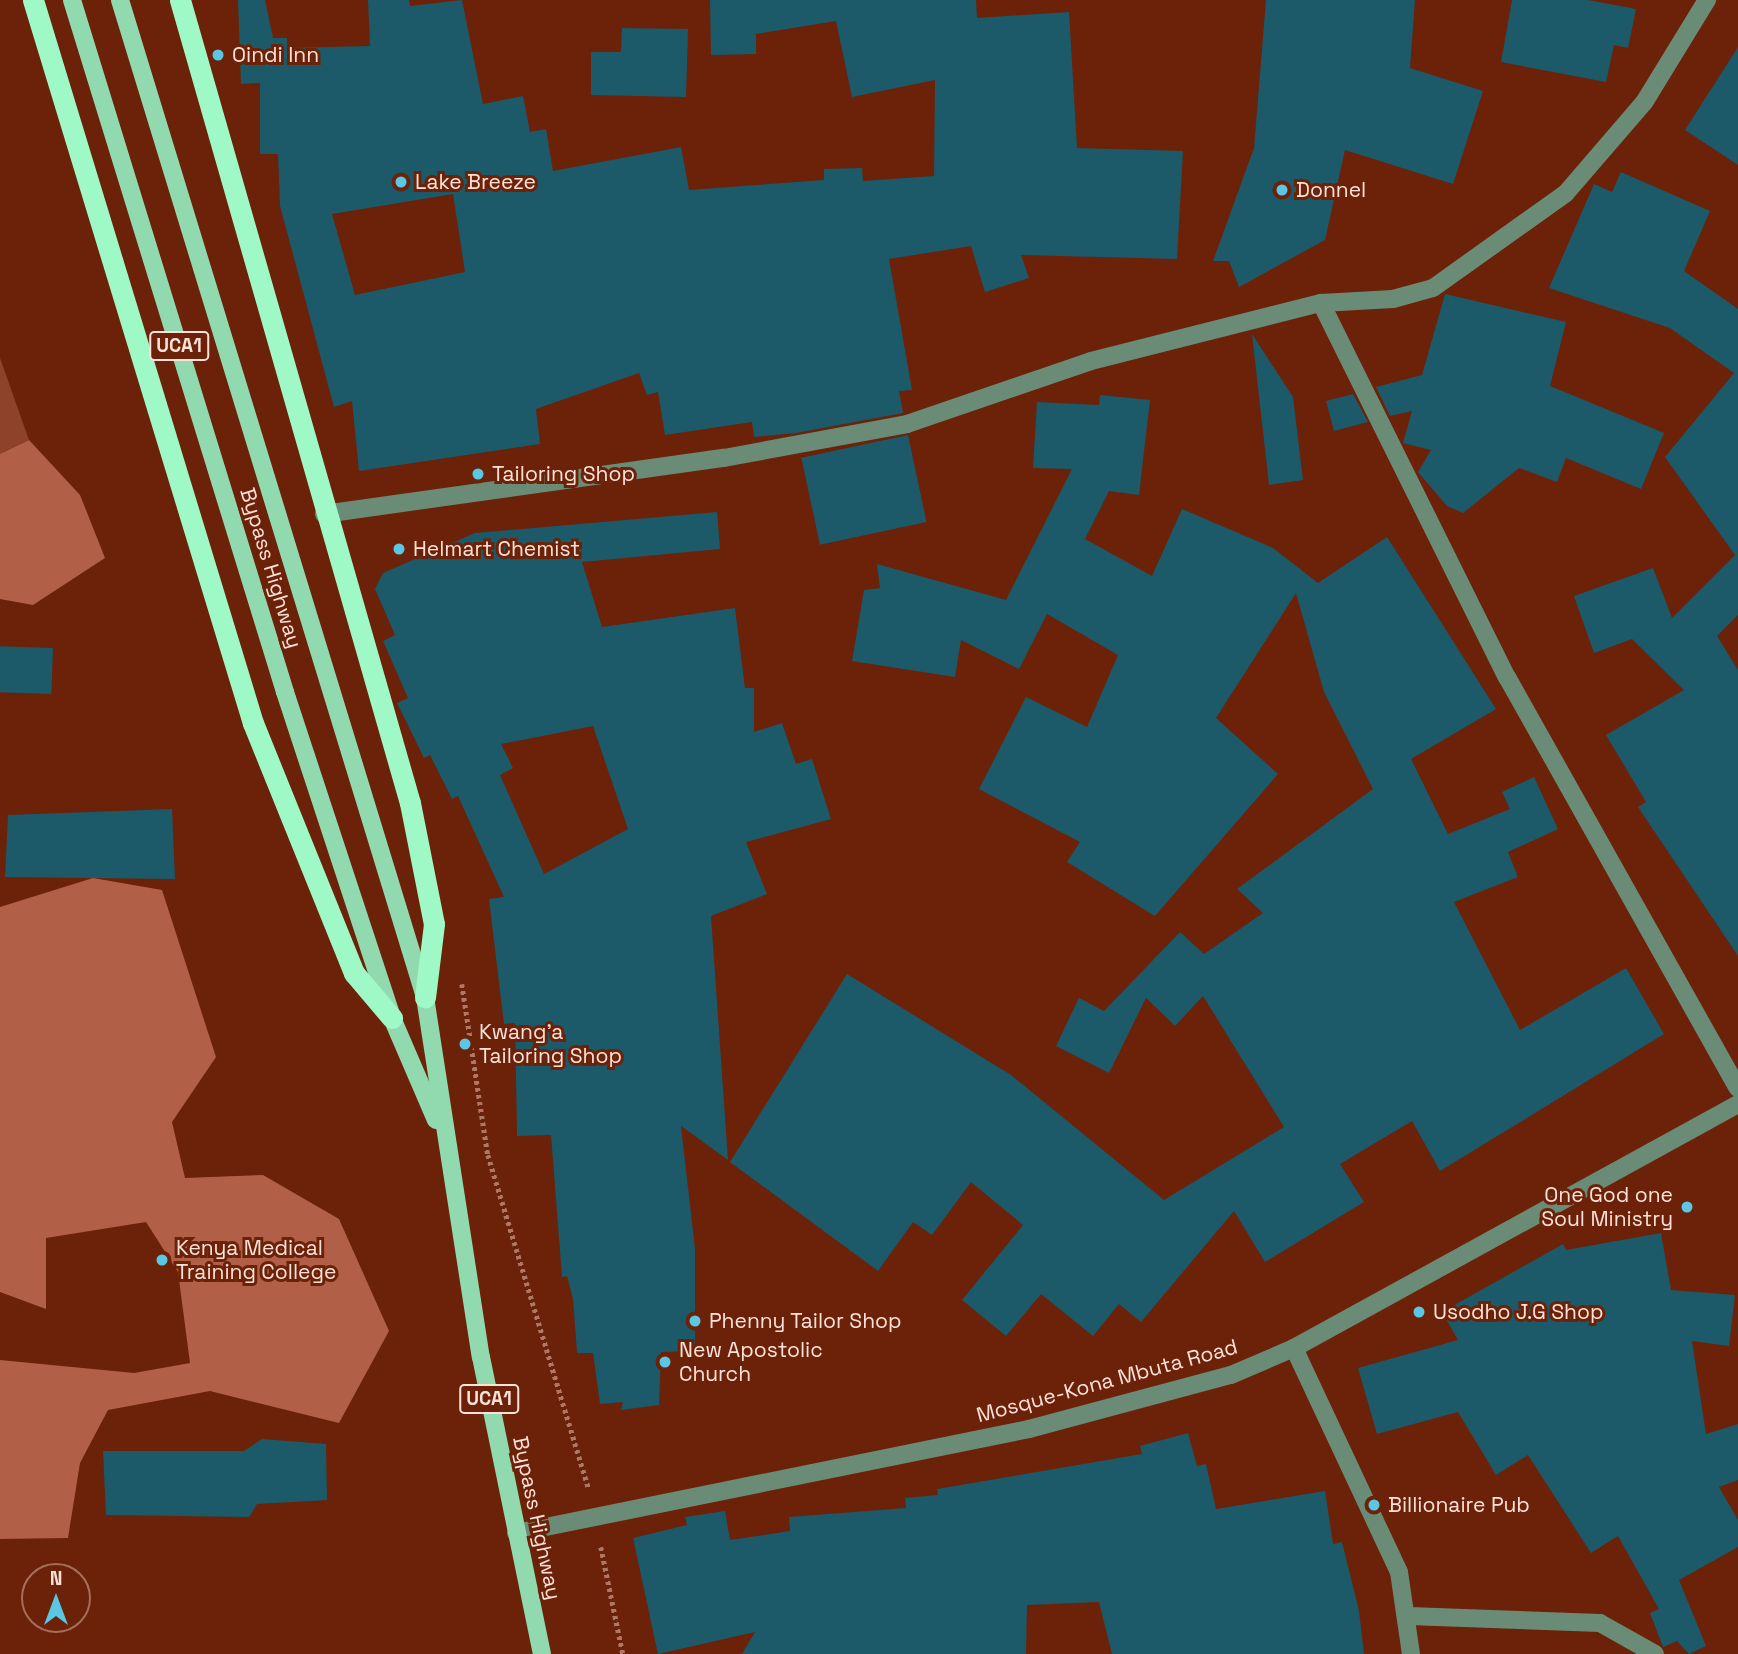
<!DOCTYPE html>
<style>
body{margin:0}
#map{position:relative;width:1738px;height:1654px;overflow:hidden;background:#6b2208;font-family:"Space Grotesk",sans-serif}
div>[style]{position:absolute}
.green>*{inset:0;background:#8f422a}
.forest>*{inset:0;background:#b16047}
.building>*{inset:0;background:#1c5969;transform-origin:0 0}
.path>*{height:4.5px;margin-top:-2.25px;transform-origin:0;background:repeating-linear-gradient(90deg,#ad7966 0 3.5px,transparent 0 7px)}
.minor>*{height:18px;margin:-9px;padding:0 9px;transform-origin:9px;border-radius:9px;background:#6a8c77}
.major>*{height:18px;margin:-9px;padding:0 9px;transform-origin:9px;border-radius:9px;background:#91dab0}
.highway>*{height:21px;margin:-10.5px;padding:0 10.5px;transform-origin:10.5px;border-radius:10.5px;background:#9ff9c6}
.dots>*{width:19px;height:19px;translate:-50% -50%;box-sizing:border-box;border:4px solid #6b2208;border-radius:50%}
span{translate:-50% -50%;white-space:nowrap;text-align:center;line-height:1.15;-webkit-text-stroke:6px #6b2208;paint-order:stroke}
.shield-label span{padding:2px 5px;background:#6b2208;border:2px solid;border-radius:5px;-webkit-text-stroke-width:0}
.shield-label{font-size:19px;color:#fee2d9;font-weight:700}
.poi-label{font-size:21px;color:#fee2d9}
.left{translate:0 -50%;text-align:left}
.right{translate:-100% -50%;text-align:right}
.street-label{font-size:21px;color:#fee2d9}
.north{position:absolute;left:21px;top:1563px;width:70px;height:70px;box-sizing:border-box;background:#6b2208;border:2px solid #a66f5c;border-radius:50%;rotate:0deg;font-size:19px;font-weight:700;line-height:28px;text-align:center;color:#fee2d9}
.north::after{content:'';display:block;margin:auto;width:24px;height:32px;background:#5ac8e5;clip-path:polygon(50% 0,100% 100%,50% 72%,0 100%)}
</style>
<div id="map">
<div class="green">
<i style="clip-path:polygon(0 358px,29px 440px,0 454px)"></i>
</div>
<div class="forest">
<i style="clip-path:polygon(29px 440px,80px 495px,105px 558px,33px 605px,0 599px,0 454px)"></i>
<i style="clip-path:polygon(93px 878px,162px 890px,216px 1057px,172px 1122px,185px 1178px,263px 1175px,339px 1219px,389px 1331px,339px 1423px,210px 1391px,108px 1410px,80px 1463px,68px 1538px,0 1539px,0 1360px,134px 1373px,190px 1363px,178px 1272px,146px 1222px,46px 1238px,46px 1309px,0 1292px,0 907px)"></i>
</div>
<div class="building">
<i style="clip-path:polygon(evenodd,238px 0,265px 0,273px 38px,287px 38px,287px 48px,370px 46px,368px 0,409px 0,410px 6px,462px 0,483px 104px,523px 96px,530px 132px,546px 129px,553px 171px,681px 147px,689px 190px,824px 180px,824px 169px,862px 168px,863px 181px,934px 176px,935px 80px,852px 97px,836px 21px,756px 34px,756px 54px,711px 55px,710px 0,976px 0,977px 18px,1069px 12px,1077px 148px,1183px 151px,1177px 259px,1021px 255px,1029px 278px,985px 292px,971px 246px,889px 259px,912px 390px,899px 391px,903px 413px,796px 433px,754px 437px,752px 422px,665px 435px,658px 392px,647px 395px,639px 373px,536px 409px,540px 444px,359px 471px,352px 401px,334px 407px,280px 206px,278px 154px,260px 154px,260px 83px,241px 84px,238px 0,453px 194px,465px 272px,355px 295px,332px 214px,453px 194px)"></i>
<i style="clip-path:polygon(1266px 0,1415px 0,1410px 68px,1483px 91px,1453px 184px,1345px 150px,1325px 240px,1239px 287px,1229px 261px,1213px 261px,1254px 148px)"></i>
<i style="clip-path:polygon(1512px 0,1588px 0,1636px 9px,1628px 48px,1614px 45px,1606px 82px,1501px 62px)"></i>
<i style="clip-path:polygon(622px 28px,688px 29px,686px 97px,591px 95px,591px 52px,621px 52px)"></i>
<i style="clip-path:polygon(1738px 47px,1738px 165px,1685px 130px)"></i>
<i style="clip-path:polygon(1621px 172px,1710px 211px,1684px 271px,1738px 309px,1738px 615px,1717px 636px,1738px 670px,1738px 956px,1638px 807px,1646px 802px,1606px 735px,1684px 690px,1632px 639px,1594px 653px,1574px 596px,1653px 568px,1672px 618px,1735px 555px,1665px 457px,1734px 373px,1670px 328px,1549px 288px,1594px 184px,1612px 192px)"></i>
<i style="clip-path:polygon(1445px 294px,1566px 322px,1550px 386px,1664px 433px,1641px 489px,1566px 458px,1557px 482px,1519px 468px,1463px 513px,1447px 506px,1418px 472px,1431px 450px,1403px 443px,1412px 411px,1390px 416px,1376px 387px,1422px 375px)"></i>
<i style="clip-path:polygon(1252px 334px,1293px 397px,1303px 480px,1269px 485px)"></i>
<i style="clip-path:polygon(1353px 394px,1368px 422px,1334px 431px,1326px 401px)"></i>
<i style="clip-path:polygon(1100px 395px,1150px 400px,1139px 495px,1109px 491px,1085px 539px,1152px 576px,1182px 509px,1273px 548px,1318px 583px,1387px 537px,1496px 709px,1411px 759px,1448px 834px,1510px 809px,1502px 792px,1534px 777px,1558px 829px,1508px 852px,1518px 877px,1454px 902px,1520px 1030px,1626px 968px,1664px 1034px,1440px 1171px,1412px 1121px,1340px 1164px,1364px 1202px,1265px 1262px,1234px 1211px,1141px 1322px,1119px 1304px,1093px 1336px,1041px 1294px,1006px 1336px,962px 1300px,1023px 1225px,971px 1182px,932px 1235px,913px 1222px,878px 1271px,730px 1162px,847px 974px,1011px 1075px,1164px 1200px,1284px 1127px,1203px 996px,1175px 1026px,1146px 998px,1109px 1073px,1056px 1046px,1079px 998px,1104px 1011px,1180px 932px,1204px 954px,1263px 913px,1237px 889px,1373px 789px,1324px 692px,1296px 593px,1216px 718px,1278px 774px,1155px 916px,1067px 862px,1080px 842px,979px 789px,1026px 697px,1087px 727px,1118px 655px,1047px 614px,1019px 669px,961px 640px,955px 677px,852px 661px,864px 590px,880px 588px,877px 564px,1006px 600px,1072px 469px,1033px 468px,1037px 402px,1099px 405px)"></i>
<i style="left:908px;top:435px;width:89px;height:109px;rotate:78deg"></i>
<i style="clip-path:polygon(evenodd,717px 512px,720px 549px,582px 562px,602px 627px,735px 608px,745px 688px,754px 688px,754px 732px,782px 723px,796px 764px,812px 759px,831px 819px,746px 842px,767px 894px,711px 916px,728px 1160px,681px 1126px,695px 1249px,695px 1351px,661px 1352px,659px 1405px,621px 1410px,623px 1402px,600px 1404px,593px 1353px,577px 1353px,573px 1299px,567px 1276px,562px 1277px,551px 1135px,517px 1136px,515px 1023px,504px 1024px,489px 899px,504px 897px,458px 796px,452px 799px,430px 755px,424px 758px,397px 703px,408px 698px,383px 641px,395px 635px,375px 589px,383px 573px,475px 533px,717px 512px,593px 726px,628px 829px,544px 874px,500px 775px,513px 768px,501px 744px,593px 726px)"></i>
<i style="left:53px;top:648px;width:46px;height:53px;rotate:92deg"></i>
<i style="clip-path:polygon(172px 809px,175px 879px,5px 877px,8px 815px)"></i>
<i style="clip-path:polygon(1661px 1233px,1671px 1290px,1735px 1295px,1729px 1346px,1692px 1341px,1706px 1434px,1738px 1424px,1738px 1480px,1719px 1487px,1738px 1520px,1738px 1547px,1679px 1580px,1706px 1646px,1689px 1654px,1677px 1641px,1663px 1647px,1650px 1613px,1659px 1609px,1618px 1536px,1591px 1553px,1528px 1455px,1496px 1475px,1458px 1412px,1377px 1434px,1358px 1368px,1458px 1340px,1442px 1312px,1563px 1244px,1566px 1250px)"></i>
<i style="clip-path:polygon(1188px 1433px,1197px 1466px,1206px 1464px,1216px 1509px,1325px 1491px,1333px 1544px,1342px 1542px,1359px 1611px,1364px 1654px,1112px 1654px,1099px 1602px,1027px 1605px,1026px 1654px,742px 1654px,755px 1632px,658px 1654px,633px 1538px,687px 1525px,685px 1517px,725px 1511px,730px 1540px,790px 1531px,789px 1517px,906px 1508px,905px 1498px,938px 1495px,937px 1489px,1142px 1454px,1140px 1446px)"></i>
<i style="clip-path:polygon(262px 1439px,326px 1444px,327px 1500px,257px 1504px,249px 1517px,106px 1515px,103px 1451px,244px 1451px)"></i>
</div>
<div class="path">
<i style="left:462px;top:984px;width:173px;rotate:81.4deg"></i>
<i style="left:488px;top:1155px;width:347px;rotate:73.2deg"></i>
<i style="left:601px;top:1547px;width:109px;rotate:78.4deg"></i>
</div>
<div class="minor">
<i style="left:1321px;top:303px;width:418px;rotate:63.6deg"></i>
<i style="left:1507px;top:677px;width:471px;rotate:60.7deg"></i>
<i style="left:324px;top:514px;width:404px;rotate:-8deg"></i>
<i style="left:724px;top:458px;width:186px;rotate:-10.5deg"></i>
<i style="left:907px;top:424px;width:194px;rotate:-18.9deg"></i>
<i style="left:1091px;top:361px;width:237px;rotate:-14.2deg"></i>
<i style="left:1321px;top:303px;width:72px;rotate:-3.2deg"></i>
<i style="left:1393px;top:299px;width:41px;rotate:-15.4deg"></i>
<i style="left:1433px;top:288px;width:163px;rotate:-35.5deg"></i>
<i style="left:1566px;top:193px;width:121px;rotate:-49.3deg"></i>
<i style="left:1645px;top:101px;width:119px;rotate:-58.5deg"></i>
<i style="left:1294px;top:1348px;width:247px;rotate:64.9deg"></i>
<i style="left:1399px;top:1572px;width:83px;rotate:81.7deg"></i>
<i style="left:516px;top:1533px;width:523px;rotate:-11.46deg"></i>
<i style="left:1029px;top:1429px;width:209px;rotate:-15deg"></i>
<i style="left:1231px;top:1375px;width:69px;rotate:-23.2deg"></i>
<i style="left:1294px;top:1348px;width:507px;rotate:-28.79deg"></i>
<i style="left:1409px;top:1616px;width:191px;rotate:2.1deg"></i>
<i style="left:1600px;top:1623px;width:63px;rotate:29.4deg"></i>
</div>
<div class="major">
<i style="left:72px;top:0;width:724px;rotate:72.89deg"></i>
<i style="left:285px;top:692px;width:343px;rotate:71.8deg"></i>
<i style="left:392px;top:1018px;width:111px;rotate:66.7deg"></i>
<i style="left:120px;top:0;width:1043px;rotate:72.99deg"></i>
<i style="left:425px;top:997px;width:364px;rotate:81.2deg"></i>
<i style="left:481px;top:1357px;width:303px;rotate:78.4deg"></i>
</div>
<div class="highway">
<i style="left:33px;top:0;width:756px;rotate:73.08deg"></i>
<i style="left:253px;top:723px;width:270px;rotate:68deg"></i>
<i style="left:354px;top:973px;width:59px;rotate:49.8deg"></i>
<i style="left:180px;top:0;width:835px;rotate:74.02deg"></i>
<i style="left:410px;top:803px;width:123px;rotate:78.8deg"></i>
<i style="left:434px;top:924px;width:74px;rotate:97deg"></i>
</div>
<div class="dots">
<i style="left:218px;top:55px;background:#5ac8e5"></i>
<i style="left:401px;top:182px;background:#5ac8e5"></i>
<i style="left:1282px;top:190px;background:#5ac8e5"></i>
<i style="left:478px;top:474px;background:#5ac8e5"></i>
<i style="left:399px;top:549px;background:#5ac8e5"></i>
<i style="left:465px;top:1044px;background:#5ac8e5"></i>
<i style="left:1687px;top:1207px;background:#5ac8e5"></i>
<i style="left:162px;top:1260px;background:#5ac8e5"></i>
<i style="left:1419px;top:1312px;background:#5ac8e5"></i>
<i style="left:695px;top:1321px;background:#5ac8e5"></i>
<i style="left:665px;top:1362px;background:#5ac8e5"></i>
<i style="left:1374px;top:1505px;background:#5ac8e5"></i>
</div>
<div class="shield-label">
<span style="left:179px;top:346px">UCA1</span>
<span style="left:489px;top:1399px">UCA1</span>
</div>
<div class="poi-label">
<span class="left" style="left:232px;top:55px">Oindi Inn</span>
<span class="left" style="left:415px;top:182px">Lake Breeze</span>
<span class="left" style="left:1296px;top:190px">Donnel</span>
<span class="left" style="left:492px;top:474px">Tailoring Shop</span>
<span class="left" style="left:413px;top:549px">Helmart Chemist</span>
<span class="left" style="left:479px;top:1044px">Kwang'a<br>Tailoring Shop</span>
<span class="right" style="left:1673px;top:1207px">One God one<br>Soul Ministry</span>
<span class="left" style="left:176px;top:1260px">Kenya Medical<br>Training College</span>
<span class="left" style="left:1433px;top:1312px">Usodho J.G Shop</span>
<span class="left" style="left:709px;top:1321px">Phenny Tailor Shop</span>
<span class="left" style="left:679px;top:1362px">New Apostolic<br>Church</span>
<span class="left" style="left:1388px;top:1505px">Billionaire Pub</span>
</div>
<div class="street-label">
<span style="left:271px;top:568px;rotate:73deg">Bypass Highway</span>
<span style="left:1107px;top:1381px;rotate:-15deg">Mosque-Kona Mbuta Road</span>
<span style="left:537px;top:1518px;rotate:78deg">Bypass Highway</span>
</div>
<div class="north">N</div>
</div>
